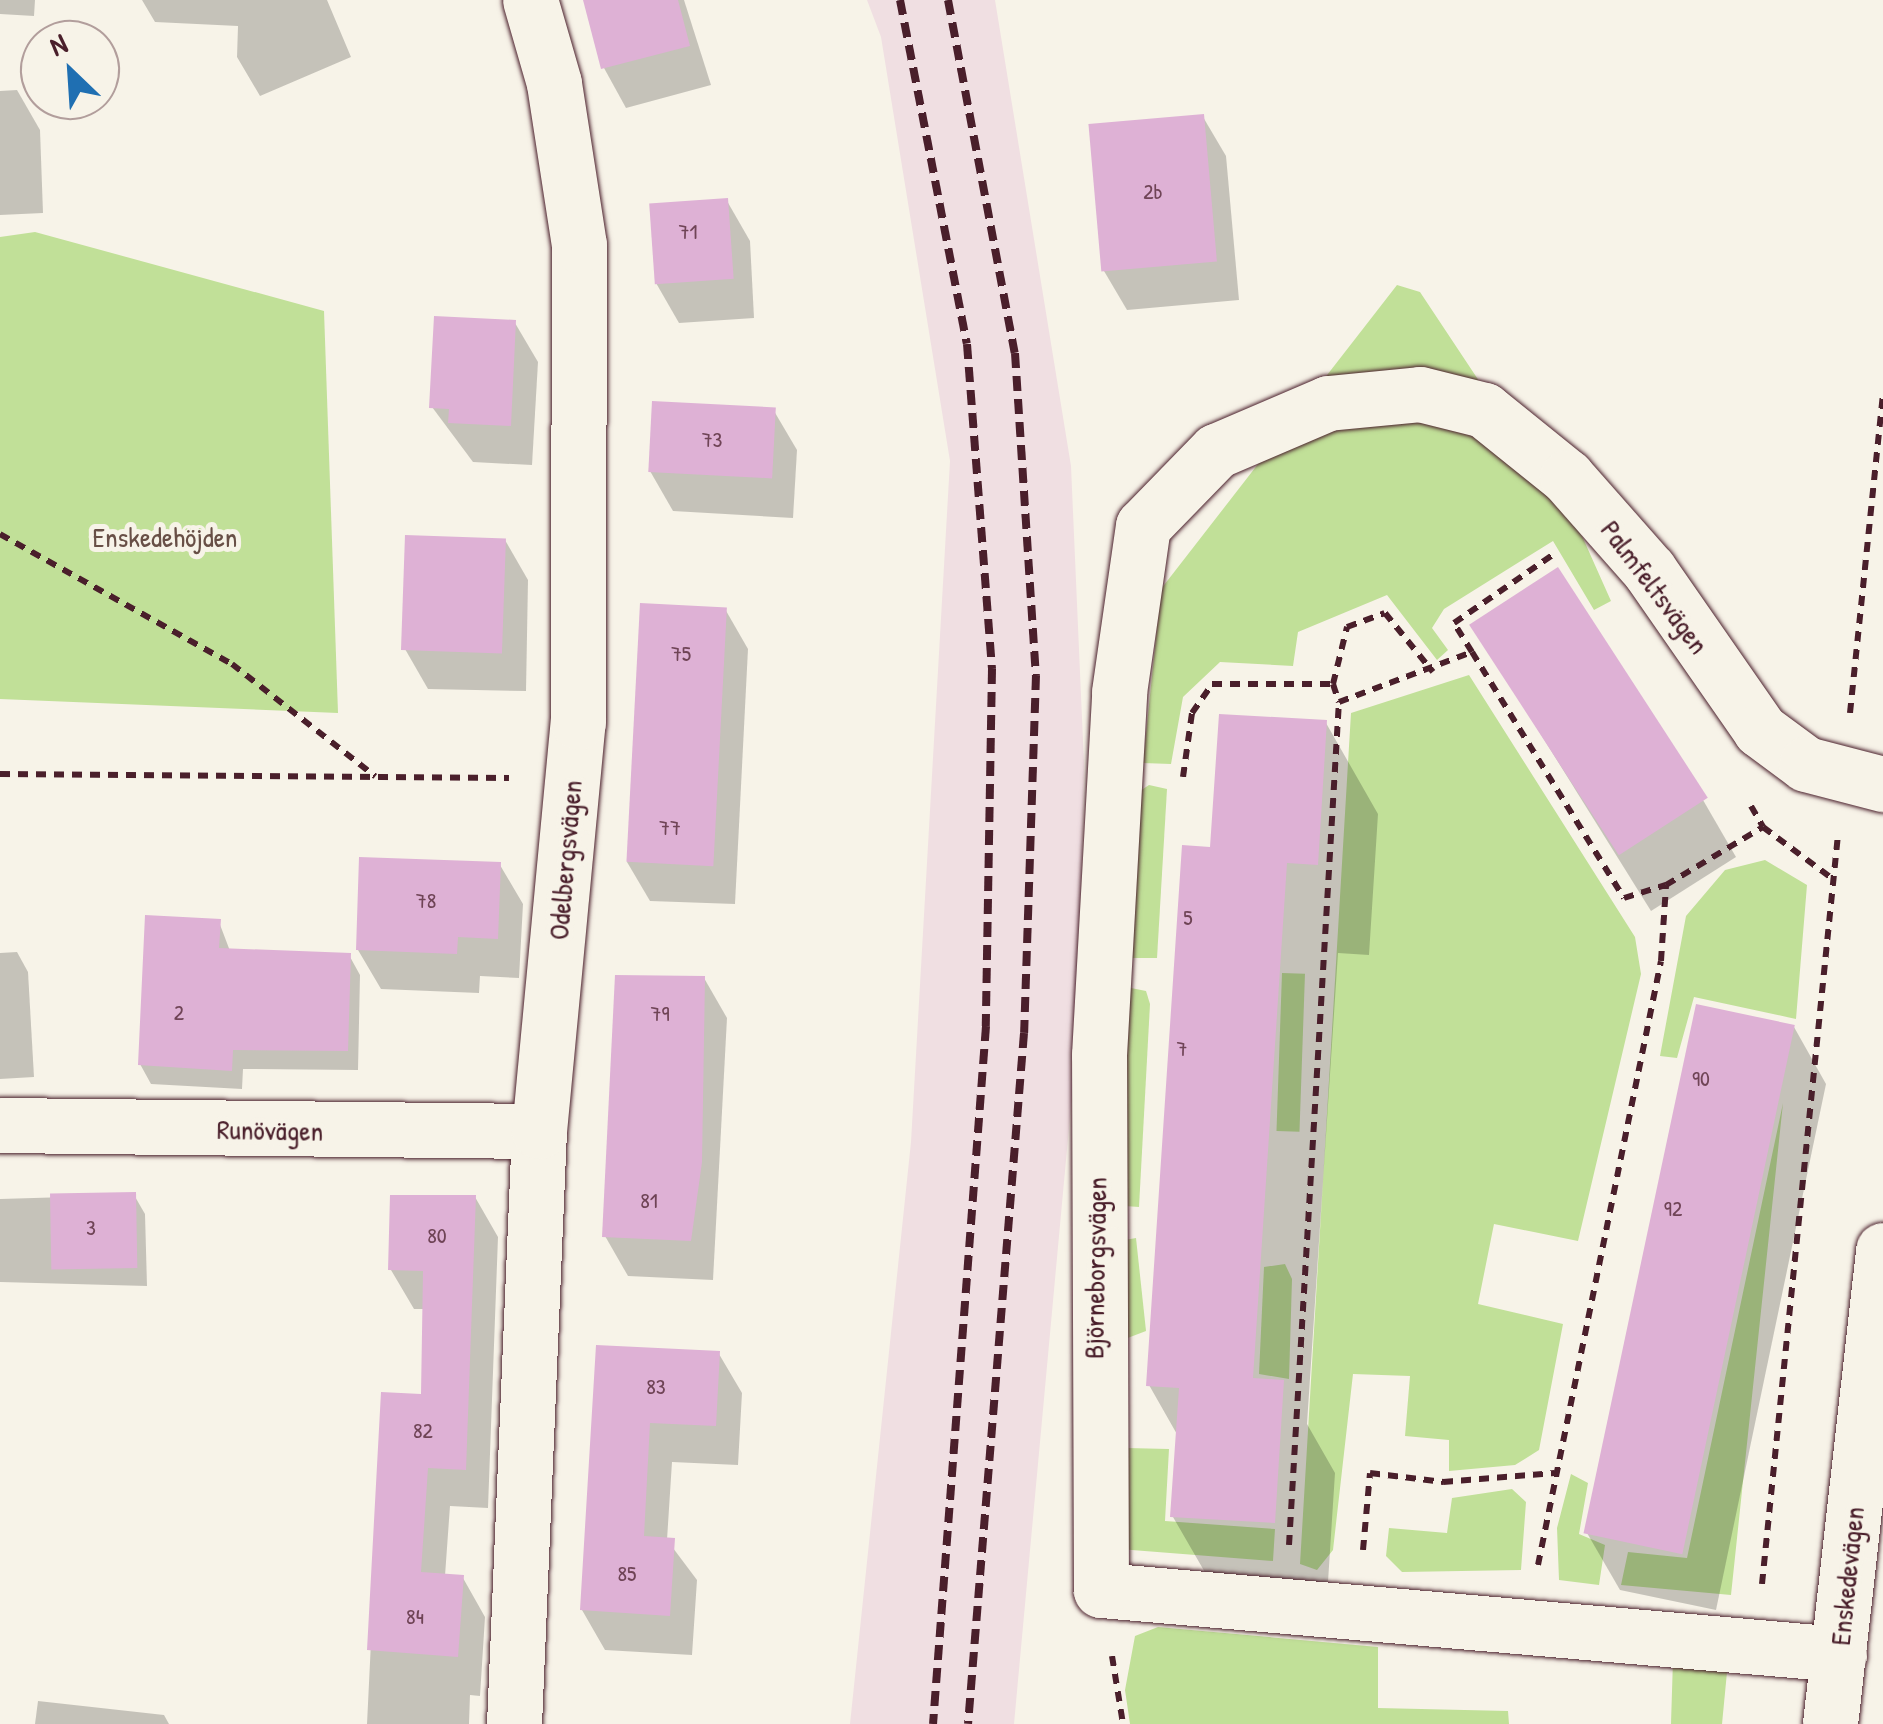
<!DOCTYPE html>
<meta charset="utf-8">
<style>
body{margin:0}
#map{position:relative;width:1883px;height:1724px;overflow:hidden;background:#f7f3e8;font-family:"Patrick Hand",sans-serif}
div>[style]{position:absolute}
.built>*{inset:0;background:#f0dfe2}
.green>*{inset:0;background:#c1e098;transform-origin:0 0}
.shadow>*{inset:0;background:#0003}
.building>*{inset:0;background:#deb1d5;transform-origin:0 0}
.path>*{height:6px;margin-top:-3px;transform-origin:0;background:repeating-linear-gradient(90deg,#4a1f2b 0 10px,transparent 0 18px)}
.roads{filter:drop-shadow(0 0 2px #4a1f2b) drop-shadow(0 0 2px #4a1f2b)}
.minor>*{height:55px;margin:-27.5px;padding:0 27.5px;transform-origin:27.5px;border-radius:27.5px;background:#f7f3e8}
.secondary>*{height:55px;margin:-27.5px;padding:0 27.5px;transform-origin:27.5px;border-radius:27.5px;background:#f7f3e8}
.rail>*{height:8px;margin-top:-4px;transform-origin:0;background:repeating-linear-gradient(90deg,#4a1f2b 0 15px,transparent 0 23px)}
span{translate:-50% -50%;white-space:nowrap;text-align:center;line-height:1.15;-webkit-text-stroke:10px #f7f3e8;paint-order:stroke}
.number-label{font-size:22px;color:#6f4456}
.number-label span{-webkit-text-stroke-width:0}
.park-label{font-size:28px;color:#684f46}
.street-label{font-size:28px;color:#4a1f2b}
.north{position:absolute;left:20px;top:20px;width:100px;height:100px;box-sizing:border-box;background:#f7f3e8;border:2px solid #b29e9c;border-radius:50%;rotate:335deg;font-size:28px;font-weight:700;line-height:40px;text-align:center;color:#4a1f2b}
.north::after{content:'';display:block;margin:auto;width:35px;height:45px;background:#1f6fb2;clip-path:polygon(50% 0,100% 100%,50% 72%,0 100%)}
</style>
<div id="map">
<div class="built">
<i style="clip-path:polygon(867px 0,995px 0,1071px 466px,1084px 764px,1078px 1030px,1014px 1724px,850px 1724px,911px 1142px,950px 461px,881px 37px)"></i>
</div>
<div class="green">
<i style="clip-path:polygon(35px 232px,324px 311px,338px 713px,0 699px,0 237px)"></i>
<i style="clip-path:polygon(1397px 285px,1420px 292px,1582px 536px,1611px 601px,1594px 610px,1553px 541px,1444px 609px,1432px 628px,1448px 650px,1437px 660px,1387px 595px,1298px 632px,1293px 666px,1220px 662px,1183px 697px,1171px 764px,1143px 763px,1161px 589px)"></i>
<i style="clip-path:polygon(1469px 675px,1635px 937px,1641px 974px,1578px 1241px,1494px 1224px,1478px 1304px,1563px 1324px,1539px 1450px,1515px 1465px,1449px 1471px,1449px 1440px,1405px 1436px,1410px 1376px,1353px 1374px,1333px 1550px,1317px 1570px,1300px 1564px,1351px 713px)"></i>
<i style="clip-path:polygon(1149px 785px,1167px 789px,1157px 958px,1127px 958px,1140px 791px)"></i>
<i style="clip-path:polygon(1765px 860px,1807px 885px,1796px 1019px,1694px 997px,1677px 1058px,1660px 1056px,1686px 916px,1725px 870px)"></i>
<i style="left:1282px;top:973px;width:23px;height:158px;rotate:2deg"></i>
<i style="clip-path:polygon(1131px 988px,1146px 991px,1150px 1004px,1139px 1207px,1111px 1205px,1121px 996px)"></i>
<i style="clip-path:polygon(1783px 1103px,1731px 1595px,1621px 1585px,1628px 1552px,1687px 1558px)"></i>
<i style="clip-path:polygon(1136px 1238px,1146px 1331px,1125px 1339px,1108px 1243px)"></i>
<i style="clip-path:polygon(1285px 1264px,1292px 1279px,1289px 1379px,1259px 1374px,1264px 1267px)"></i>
<i style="clip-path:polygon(1127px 1448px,1169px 1449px,1165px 1521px,1275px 1529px,1273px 1561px,1119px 1549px)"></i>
<i style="clip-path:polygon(1571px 1474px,1588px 1483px,1579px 1534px,1605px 1545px,1599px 1585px,1559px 1580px,1557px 1528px)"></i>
<i style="clip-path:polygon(1512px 1489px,1526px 1502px,1521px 1570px,1402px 1572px,1386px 1556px,1389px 1528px,1447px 1533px,1452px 1498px)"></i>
<i style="clip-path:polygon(1158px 1627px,1378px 1647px,1378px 1708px,1508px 1711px,1509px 1724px,1130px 1724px,1125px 1690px,1135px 1636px)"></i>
<i style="clip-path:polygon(1673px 1659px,1727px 1672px,1722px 1724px,1671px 1724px)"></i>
</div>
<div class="shadow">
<i style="clip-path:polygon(0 0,35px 0,34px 16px,0 14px)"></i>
<i style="clip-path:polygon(142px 0,327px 0,351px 57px,260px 96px,237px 57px,238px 26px,155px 22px)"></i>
<i style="clip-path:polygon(586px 0,684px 0,711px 85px,626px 108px,604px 68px)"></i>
<i style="clip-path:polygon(17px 90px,40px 130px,43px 213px,0 215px,0 91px)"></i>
<i style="clip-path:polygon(1203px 117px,1226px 156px,1239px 300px,1127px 310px,1104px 271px)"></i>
<i style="clip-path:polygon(727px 201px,750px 241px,754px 318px,679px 323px,656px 283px)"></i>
<i style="clip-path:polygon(515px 323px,538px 362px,532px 465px,473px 462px,432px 407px)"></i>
<i style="clip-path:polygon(774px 411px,797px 450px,793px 518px,673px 511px,650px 471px)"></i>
<i style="clip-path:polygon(505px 540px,528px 580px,526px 691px,428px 689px,405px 649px)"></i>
<i style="clip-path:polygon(725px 609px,748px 649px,735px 904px,650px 901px,627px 862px)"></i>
<i style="clip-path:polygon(1472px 624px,1703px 800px,1736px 857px,1651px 911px)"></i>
<i style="clip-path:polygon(1326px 723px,1378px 814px,1369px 955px,1338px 953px,1307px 1424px,1335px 1473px,1326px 1613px,1225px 1607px,1173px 1517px,1178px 1436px,1149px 1385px,1212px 849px)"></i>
<i style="clip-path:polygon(500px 865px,523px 904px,519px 978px,480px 976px,479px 993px,381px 989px,358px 950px)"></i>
<i style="clip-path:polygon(219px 922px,230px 951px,349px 955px,360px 975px,358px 1070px,243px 1069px,242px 1089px,151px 1084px,140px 1064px)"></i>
<i style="clip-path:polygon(17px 952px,28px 972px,34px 1077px,0 1079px,0 953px)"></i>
<i style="clip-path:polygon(704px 978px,727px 1018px,713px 1280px,628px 1276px,605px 1236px)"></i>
<i style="clip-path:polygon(1794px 1027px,1826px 1084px,1716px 1610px,1620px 1590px,1587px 1533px)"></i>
<i style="clip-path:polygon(134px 1195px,145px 1214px,147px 1286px,0 1282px,0 1199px)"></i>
<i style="clip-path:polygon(475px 1197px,498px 1237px,488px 1508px,450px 1506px,445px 1576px,463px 1578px,485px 1617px,480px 1696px,470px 1695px,469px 1724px,367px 1724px,383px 1395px,423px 1397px,425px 1309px,414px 1309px,391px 1270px)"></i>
<i style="clip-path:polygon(598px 1348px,719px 1354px,742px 1393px,738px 1465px,672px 1462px,667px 1540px,697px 1580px,692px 1655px,605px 1650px,582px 1610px)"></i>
<i style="clip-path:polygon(38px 1701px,164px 1715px,169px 1724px,35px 1724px)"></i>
</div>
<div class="building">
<i style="clip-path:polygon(583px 0,678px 0,690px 46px,601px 69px)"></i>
<i style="left:1204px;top:114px;width:148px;height:116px;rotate:85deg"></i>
<i style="left:728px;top:198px;width:81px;height:79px;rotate:86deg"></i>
<i style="clip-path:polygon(434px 316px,516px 320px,511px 426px,448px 423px,449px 409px,429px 408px)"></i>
<i style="left:652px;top:401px;width:124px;height:71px;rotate:3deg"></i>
<i style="left:405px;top:535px;width:101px;height:115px;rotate:2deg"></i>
<i style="left:1558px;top:567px;width:275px;height:106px;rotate:57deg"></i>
<i style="left:640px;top:603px;width:87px;height:259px;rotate:3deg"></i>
<i style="clip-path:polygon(1219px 714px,1327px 720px,1318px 865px,1287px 863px,1253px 1378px,1284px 1380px,1275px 1523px,1170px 1517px,1179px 1388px,1146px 1386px,1182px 845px,1210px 847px)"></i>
<i style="clip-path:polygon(359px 857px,501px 862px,498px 939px,458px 937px,457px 954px,356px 950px)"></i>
<i style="clip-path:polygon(145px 915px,221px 919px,219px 948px,351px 953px,348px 1051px,233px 1050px,232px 1071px,138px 1065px)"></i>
<i style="clip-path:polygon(615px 975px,705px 976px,702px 1162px,691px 1241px,602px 1237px)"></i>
<i style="left:1696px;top:1004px;width:101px;height:541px;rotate:12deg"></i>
<i style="left:136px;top:1192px;width:76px;height:86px;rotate:89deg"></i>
<i style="clip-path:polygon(390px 1195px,476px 1195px,466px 1470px,428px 1468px,421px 1572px,464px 1575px,458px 1657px,367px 1650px,381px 1392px,421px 1394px,423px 1271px,388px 1270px)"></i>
<i style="clip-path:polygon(596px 1345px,720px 1351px,716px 1426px,650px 1423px,644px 1536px,675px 1538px,670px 1616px,580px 1610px)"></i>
</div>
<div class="path">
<i style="left:0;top:534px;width:266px;rotate:29.3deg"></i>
<i style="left:232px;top:664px;width:182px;rotate:38.1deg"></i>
<i style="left:1472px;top:652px;width:34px;rotate:-122deg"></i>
<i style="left:1454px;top:623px;width:121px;rotate:-34.6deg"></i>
<i style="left:1333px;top:684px;width:59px;rotate:-76.2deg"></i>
<i style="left:1347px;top:627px;width:40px;rotate:-20.2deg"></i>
<i style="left:1385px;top:613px;width:76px;rotate:50.9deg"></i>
<i style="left:1850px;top:713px;width:322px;rotate:-84.1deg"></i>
<i style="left:0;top:774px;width:509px;rotate:0.45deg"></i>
<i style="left:1183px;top:777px;width:65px;rotate:-82deg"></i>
<i style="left:1192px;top:713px;width:35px;rotate:-55deg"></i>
<i style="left:1212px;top:684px;width:121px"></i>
<i style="left:1333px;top:684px;width:19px;rotate:72deg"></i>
<i style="left:1339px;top:702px;width:142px;rotate:-20.6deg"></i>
<i style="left:1472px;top:652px;width:289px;rotate:58.3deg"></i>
<i style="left:1624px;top:898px;width:44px;rotate:-17.2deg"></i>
<i style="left:1666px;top:885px;width:113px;rotate:-30.9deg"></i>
<i style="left:1763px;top:827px;width:89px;rotate:36.7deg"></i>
<i style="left:1751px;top:806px;width:24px;rotate:60deg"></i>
<i style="left:1289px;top:1545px;width:844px;rotate:-86.61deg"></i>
<i style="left:1363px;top:1550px;width:77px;rotate:-84.8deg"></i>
<i style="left:1370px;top:1473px;width:74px;rotate:7deg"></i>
<i style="left:1443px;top:1482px;width:112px;rotate:-4.6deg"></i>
<i style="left:1538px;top:1565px;width:616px;rotate:-78.49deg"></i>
<i style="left:1661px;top:961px;width:76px;rotate:-86.2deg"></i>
<i style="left:1762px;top:1584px;width:753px;rotate:-84.21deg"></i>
<i style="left:1112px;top:1656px;width:69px;rotate:80.8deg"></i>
</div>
<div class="roads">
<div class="minor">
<i style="left:0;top:1125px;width:539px;rotate:0.64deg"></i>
<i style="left:1839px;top:1654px;width:741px;rotate:-175.04deg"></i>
<i style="left:1101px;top:1590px;width:535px;rotate:-90.21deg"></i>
<i style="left:1099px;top:1055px;width:364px;rotate:-86.8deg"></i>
<i style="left:1119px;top:692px;width:168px;rotate:-81.8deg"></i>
<i style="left:1143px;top:526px;width:105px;rotate:-45.8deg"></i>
<i style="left:1216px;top:451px;width:122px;rotate:-23.2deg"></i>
<i style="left:1328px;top:403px;width:92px;rotate:-5.6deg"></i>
<i style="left:1420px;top:394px;width:66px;rotate:14deg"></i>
<i style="left:1484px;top:410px;width:107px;rotate:38.9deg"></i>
<i style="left:1567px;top:477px;width:124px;rotate:48.6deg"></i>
<i style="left:1649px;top:570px;width:195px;rotate:55.2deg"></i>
<i style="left:1760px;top:730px;width:57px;rotate:36.5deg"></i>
<i style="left:1806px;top:764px;width:80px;rotate:14.6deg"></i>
<i style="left:514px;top:1724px;width:594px;rotate:-87.59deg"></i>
<i style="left:539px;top:1131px;width:411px;rotate:-84.6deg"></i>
<i style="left:578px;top:722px;width:477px;rotate:-89.9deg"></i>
<i style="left:579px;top:245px;width:164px;rotate:-98.8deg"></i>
<i style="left:554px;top:83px;width:86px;rotate:-106.1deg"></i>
</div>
<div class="secondary">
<i style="left:1830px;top:1724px;width:477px;rotate:-83.6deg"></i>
</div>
</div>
<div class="rail">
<i style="left:900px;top:0;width:350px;rotate:79deg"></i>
<i style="left:967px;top:344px;width:326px;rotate:85.6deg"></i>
<i style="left:992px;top:669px;width:357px;rotate:91deg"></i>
<i style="left:986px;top:1026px;width:700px;rotate:94.34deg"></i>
<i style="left:948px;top:0;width:359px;rotate:79.3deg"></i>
<i style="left:1015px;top:353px;width:323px;rotate:86.3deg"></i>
<i style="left:1036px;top:675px;width:358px;rotate:91.9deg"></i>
<i style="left:1024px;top:1033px;width:693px;rotate:94.63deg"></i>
</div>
<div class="number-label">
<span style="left:1153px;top:192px">2b</span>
<span style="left:688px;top:232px">71</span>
<span style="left:712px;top:440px">73</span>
<span style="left:681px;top:654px">75</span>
<span style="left:670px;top:828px">77</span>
<span style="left:426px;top:901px">78</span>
<span style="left:1188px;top:918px">5</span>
<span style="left:179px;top:1013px">2</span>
<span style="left:660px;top:1014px">79</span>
<span style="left:1182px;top:1049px">7</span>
<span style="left:1701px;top:1079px">90</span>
<span style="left:649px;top:1201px">81</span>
<span style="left:1673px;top:1209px">92</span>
<span style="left:91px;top:1228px">3</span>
<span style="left:437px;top:1236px">80</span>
<span style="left:656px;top:1387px">83</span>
<span style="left:423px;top:1431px">82</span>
<span style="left:627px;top:1574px">85</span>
<span style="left:415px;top:1617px">84</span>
</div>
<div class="park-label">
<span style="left:165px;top:537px">Enskedehöjden</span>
</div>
<div class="street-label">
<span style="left:1655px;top:587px;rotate:53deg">Palmfeltsvägen</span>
<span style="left:565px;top:860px;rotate:-85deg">Odelbergsvägen</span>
<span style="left:270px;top:1130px;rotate:1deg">Runövägen</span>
<span style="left:1095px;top:1268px;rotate:-89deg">Björneborgsvägen</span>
<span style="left:1847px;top:1576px;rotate:-84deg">Enskedevägen</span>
</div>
<div class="north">N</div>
</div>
